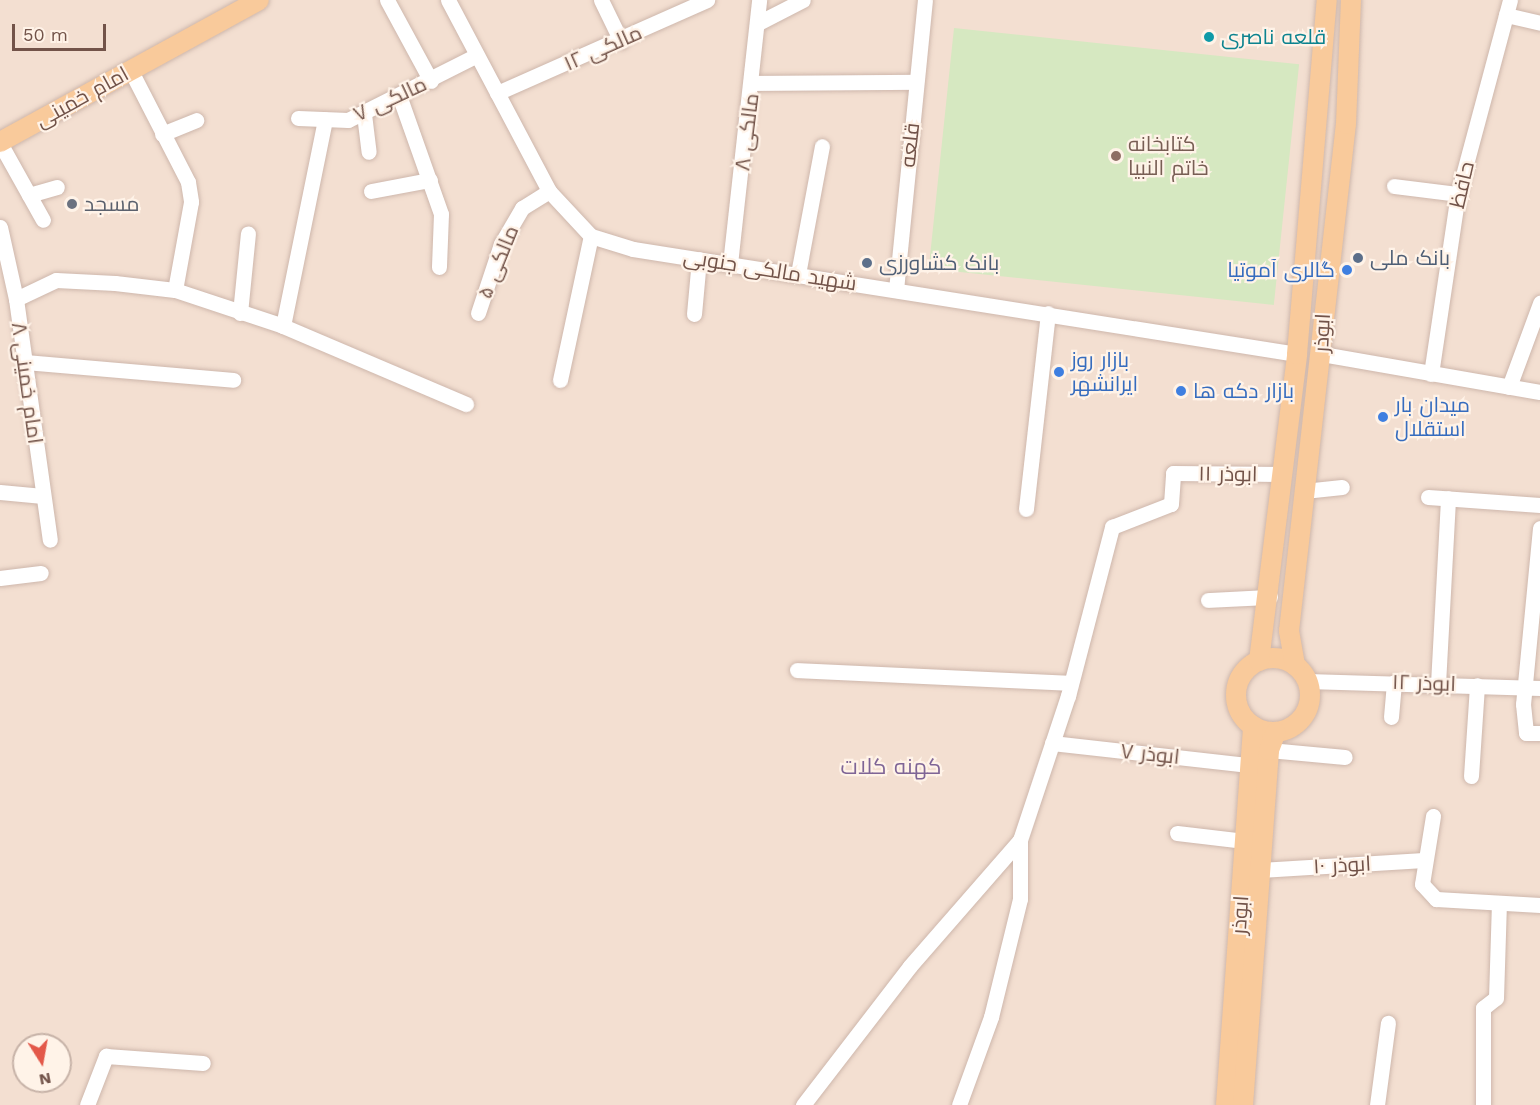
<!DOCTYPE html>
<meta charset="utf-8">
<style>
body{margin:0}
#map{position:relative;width:1540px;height:1105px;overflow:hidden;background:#fbeee2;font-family:"Work Sans",Cairo,sans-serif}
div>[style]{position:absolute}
.residential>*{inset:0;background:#f3dfd1}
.green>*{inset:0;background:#d6e8c1;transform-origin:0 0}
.roads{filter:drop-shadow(0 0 2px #ceb7ac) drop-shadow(0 0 2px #ceb7ac)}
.minor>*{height:15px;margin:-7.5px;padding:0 7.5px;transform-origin:7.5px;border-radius:7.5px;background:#fff}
.major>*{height:20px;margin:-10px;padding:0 10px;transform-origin:10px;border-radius:10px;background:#f9ca9b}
.major>.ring{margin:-10px;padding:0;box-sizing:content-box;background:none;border:20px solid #f9ca9b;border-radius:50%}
.dots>*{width:16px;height:16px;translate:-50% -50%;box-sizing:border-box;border:3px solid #fff3e8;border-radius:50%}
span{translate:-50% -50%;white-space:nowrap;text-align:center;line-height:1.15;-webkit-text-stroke:4.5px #fff3e8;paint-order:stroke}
.culture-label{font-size:21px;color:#0d838f}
.left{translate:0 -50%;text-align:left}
.street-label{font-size:21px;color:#725349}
.education-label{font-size:21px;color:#785e54}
.worship-label{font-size:21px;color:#5b616d}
.service-label{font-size:21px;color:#4e5e75}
.shop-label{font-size:21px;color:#366cbe}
.right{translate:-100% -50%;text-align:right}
.neighbourhood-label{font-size:22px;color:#7f6596}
.north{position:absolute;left:12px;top:1033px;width:60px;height:60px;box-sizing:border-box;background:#fff3e8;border:2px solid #c7b3a8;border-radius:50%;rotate:169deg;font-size:16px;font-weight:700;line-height:24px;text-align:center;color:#725349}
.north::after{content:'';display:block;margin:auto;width:21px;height:27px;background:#e35849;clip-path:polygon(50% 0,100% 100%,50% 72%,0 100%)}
.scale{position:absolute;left:12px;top:24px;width:94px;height:27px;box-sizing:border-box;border:3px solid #725349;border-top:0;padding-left:8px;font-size:18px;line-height:21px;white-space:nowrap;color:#725349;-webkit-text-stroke:4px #fff3e8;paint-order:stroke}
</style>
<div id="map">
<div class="residential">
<i style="clip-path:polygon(evenodd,0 0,1540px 0,1540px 1105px,0 1105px,0 0,24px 1045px,60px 1045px,60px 1081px,24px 1081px,24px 1045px)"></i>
</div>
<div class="green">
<i style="left:954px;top:28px;width:347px;height:242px;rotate:6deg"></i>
</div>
<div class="roads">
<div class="minor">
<i style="left:387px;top:0;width:92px;rotate:61.5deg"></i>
<i style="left:448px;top:0;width:216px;rotate:62.1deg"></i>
<i style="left:549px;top:191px;width:62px;rotate:47deg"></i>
<i style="left:591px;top:236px;width:44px;rotate:17.2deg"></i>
<i style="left:633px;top:249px;width:672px;rotate:8.99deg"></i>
<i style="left:601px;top:0;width:46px;rotate:64deg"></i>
<i style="left:1506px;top:15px;width:35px;rotate:13deg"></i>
<i style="left:760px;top:22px;width:48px;rotate:-27.1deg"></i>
<i style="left:131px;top:71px;width:125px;rotate:62.8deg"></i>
<i style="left:188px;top:182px;width:20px;rotate:81deg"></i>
<i style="left:191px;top:202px;width:89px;rotate:100.3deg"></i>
<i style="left:753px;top:83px;width:163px;rotate:-0.4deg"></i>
<i style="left:497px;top:93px;width:230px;rotate:-23.9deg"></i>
<i style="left:400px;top:98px;width:123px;rotate:70.5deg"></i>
<i style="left:441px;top:214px;width:53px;rotate:92.2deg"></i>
<i style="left:364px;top:114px;width:38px;rotate:83deg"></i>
<i style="left:298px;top:118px;width:50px;rotate:2.3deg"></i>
<i style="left:348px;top:120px;width:144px;rotate:-26.7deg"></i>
<i style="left:162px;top:134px;width:37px;rotate:-22deg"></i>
<i style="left:0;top:143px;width:88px;rotate:60.8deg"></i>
<i style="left:1394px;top:186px;width:64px;rotate:7.1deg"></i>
<i style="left:371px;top:191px;width:60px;rotate:-10.6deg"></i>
<i style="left:29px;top:195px;width:29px;rotate:-16deg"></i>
<i style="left:0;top:227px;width:74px;rotate:77.5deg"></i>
<i style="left:16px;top:299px;width:243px;rotate:82deg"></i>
<i style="left:730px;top:264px;width:266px;rotate:-83.7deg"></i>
<i style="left:798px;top:274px;width:130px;rotate:-79.4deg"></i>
<i style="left:896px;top:290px;width:291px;rotate:-84.3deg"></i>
<i style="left:16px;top:299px;width:44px;rotate:-25.4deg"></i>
<i style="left:56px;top:280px;width:59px;rotate:2.9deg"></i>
<i style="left:115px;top:283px;width:60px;rotate:6.7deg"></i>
<i style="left:175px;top:290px;width:114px;rotate:18.4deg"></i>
<i style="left:283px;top:326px;width:211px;rotate:-78.5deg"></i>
<i style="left:240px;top:313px;width:80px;rotate:-84.3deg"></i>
<i style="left:478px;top:313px;width:73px;rotate:-71.6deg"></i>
<i style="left:501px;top:244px;width:42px;rotate:-59.7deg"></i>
<i style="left:522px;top:208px;width:32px;rotate:-32deg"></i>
<i style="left:694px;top:314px;width:55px;rotate:-84.8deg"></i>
<i style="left:283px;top:326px;width:199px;rotate:23.1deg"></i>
<i style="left:1322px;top:354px;width:221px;rotate:9.9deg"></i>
<i style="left:25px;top:362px;width:209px;rotate:4.9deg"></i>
<i style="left:1431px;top:374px;width:182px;rotate:-81.5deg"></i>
<i style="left:1458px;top:194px;width:201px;rotate:-75deg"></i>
<i style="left:560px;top:380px;width:147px;rotate:-77.9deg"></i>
<i style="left:1509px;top:387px;width:90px;rotate:-69.7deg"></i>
<i style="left:1304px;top:491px;width:38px;rotate:-6deg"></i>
<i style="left:0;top:492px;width:43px;rotate:5.3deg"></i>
<i style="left:1428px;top:497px;width:112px;rotate:4.1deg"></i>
<i style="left:1026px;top:509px;width:197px;rotate:-83.6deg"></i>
<i style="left:1540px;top:528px;width:177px;rotate:95.5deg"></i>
<i style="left:1523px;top:704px;width:29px;rotate:84deg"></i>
<i style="left:1526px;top:733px;width:14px"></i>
<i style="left:0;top:578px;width:41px;rotate:-7deg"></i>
<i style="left:1208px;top:600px;width:62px;rotate:-2.8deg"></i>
<i style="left:797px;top:670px;width:274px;rotate:2.7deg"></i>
<i style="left:1307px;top:681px;width:233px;rotate:1.7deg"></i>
<i style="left:1438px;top:684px;width:186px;rotate:-86.9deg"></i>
<i style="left:1391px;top:717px;width:35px;rotate:-85deg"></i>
<i style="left:1052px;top:743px;width:196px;rotate:6.4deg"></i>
<i style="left:1269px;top:750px;width:76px;rotate:5.3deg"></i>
<i style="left:1471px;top:776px;width:91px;rotate:-86.2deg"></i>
<i style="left:1433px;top:816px;width:69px;rotate:99.2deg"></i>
<i style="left:1422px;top:884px;width:21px;rotate:47deg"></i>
<i style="left:1436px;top:899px;width:104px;rotate:3.3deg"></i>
<i style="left:1177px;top:833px;width:68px;rotate:6.7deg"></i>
<i style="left:1260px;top:870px;width:164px;rotate:-3.5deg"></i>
<i style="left:87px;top:1105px;width:53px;rotate:-68.8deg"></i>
<i style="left:106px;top:1056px;width:97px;rotate:4.1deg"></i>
<i style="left:803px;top:1105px;width:175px;rotate:-52.4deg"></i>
<i style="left:910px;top:966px;width:167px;rotate:-48.9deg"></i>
<i style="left:959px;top:1105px;width:94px;rotate:-70deg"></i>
<i style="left:991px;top:1017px;width:122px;rotate:-76.2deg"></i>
<i style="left:1020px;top:899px;width:59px;rotate:-90deg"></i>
<i style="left:1020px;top:840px;width:152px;rotate:-71.6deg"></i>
<i style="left:1068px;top:696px;width:175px;rotate:-75.4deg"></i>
<i style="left:1112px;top:527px;width:63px;rotate:-21.3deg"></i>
<i style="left:1171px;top:504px;width:31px;rotate:-86deg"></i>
<i style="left:1173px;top:473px;width:110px;rotate:0.5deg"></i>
<i style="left:1377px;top:1105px;width:83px;rotate:-82.4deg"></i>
<i style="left:1483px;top:1105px;width:97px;rotate:-90deg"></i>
<i style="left:1483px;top:1008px;width:16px;rotate:-38deg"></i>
<i style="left:1496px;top:998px;width:95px;rotate:-88.2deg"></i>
</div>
<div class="major">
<i style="left:0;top:142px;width:295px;rotate:-28.7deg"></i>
<i class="ring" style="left:1236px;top:658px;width:54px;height:54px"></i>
<i style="left:1259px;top:661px;width:309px;rotate:-82.9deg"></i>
<i style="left:1297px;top:354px;width:355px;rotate:-85.2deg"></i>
<i style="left:1295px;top:665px;width:35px;rotate:-100deg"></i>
<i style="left:1289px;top:631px;width:510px;rotate:-83.59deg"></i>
<i style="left:1346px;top:124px;width:124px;rotate:-87.7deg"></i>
<i style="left:1226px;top:1105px;width:380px;rotate:-85.9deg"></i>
<i style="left:1243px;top:1105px;width:356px;rotate:-85.8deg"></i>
<i style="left:1269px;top:750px;width:19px;rotate:-69deg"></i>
</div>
</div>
<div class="dots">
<i style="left:1209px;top:37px;background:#0f9aa8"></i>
<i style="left:1116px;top:156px;background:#8d6e63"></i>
<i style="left:72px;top:204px;background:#6b7280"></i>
<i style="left:1358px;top:258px;background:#5c6f8a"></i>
<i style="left:867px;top:263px;background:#5c6f8a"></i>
<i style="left:1347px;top:270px;background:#3f7fe0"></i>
<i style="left:1059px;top:372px;background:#3f7fe0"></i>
<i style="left:1181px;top:391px;background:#3f7fe0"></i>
<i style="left:1383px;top:417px;background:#3f7fe0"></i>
</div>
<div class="culture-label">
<span class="left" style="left:1221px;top:37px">قلعه ناصری</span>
</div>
<div class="street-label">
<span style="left:603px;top:48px;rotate:-24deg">مالکی ۱۲</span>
<span style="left:82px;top:97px;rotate:-29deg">امام خمینی</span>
<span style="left:390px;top:99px;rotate:-25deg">مالکی ۷</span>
<span style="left:747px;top:132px;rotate:-83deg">مالکی ۸</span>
<span style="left:910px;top:145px;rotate:-84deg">قلعه</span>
<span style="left:1462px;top:185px;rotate:-77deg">حافظ</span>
<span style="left:498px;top:262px;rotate:-68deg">مالکی ۵</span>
<span style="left:770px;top:270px;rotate:9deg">شهید مالکی جنوبی</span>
<span style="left:1322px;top:333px;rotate:-87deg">ابوذر</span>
<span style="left:27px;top:383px;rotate:82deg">امام خمینی ۸</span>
<span style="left:1228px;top:474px;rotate:1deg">ابوذر ۱۱</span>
<span style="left:1424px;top:683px;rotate:2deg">ابوذر ۱۲</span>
<span style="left:1150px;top:754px;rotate:6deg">ابوذر ۷</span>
<span style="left:1342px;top:865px;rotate:-3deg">ابوذر ۱۰</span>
<span style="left:1240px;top:915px;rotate:-86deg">ابوذر</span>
</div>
<div class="education-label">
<span class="left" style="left:1128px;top:156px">کتابخانه<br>خاتم النبیا</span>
</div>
<div class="worship-label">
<span class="left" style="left:84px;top:204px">مسجد</span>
</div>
<div class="service-label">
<span class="left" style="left:1370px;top:258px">بانک ملی</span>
<span class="left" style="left:879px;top:263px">بانک کشاورزی</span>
</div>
<div class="shop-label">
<span class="right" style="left:1335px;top:270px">گالری آموتیا</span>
<span class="left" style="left:1071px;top:372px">بازار روز<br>ایرانشهر</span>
<span class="left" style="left:1193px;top:391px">بازار دکه ها</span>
<span class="left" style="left:1395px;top:417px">میدان بار<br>استقلال</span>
</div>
<div class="neighbourhood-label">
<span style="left:891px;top:767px">کهنه کلات</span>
</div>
<div class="north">N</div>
<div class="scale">50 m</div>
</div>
